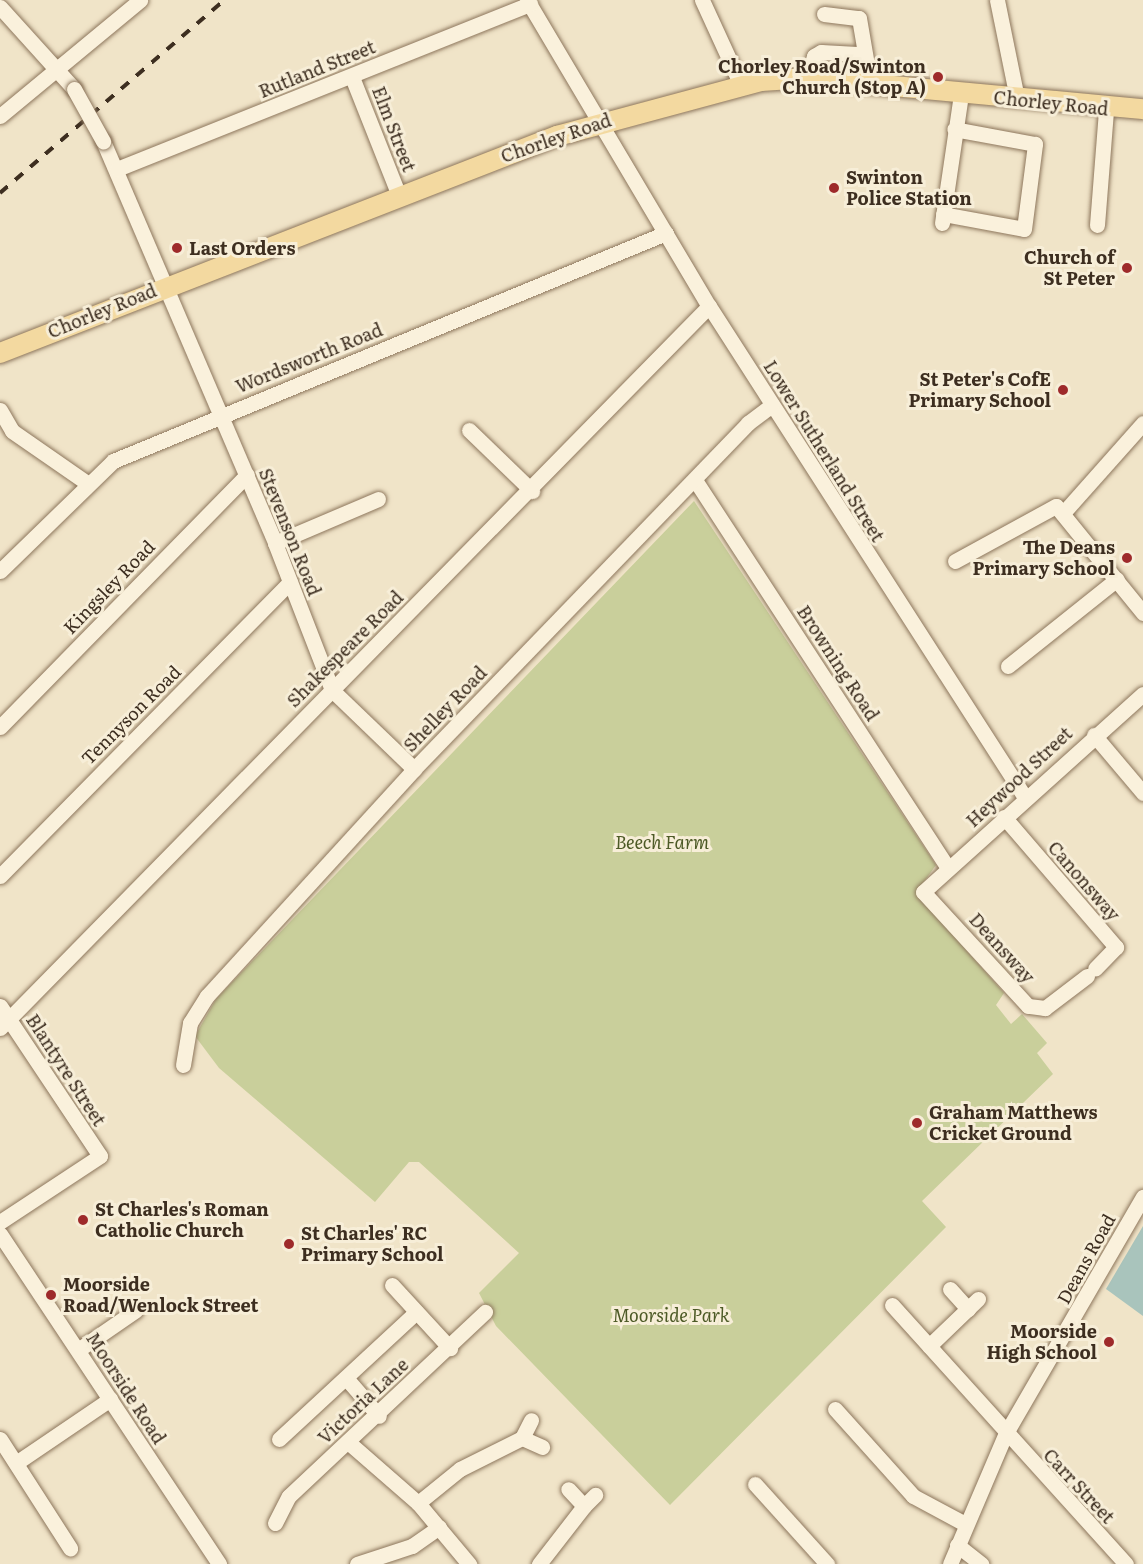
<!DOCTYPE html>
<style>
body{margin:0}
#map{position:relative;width:1143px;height:1564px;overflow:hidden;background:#f0e4c8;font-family:Literata,serif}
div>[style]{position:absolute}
.green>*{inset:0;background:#c9cf9b}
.water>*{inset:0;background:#a9c4bc}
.roads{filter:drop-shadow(0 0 2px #8d765c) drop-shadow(0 0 2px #8d765c)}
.minor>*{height:15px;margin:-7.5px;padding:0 7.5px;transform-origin:7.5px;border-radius:7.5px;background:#faf1dc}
.major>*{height:20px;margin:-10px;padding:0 10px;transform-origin:10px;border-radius:10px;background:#f3d9a0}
.rail>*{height:4px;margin-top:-2px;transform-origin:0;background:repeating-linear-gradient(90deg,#3d2e20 0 10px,transparent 0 20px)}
.bridges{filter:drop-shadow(0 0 2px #8d765c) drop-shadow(0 0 2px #8d765c)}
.minor-bridge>*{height:15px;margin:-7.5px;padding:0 7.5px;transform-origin:7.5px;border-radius:7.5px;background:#faf1dc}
.dots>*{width:16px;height:16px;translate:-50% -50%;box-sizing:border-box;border:3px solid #f7eed8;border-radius:50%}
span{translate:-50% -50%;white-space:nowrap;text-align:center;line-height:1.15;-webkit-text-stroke:6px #f7eed8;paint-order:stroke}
.poi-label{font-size:18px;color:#3d2e20;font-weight:700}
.right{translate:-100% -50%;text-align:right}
.left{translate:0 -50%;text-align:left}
.street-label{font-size:18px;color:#3d2e20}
.park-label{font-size:18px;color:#4d5a26;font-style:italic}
</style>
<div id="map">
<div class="green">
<i style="clip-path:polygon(694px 501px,936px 865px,916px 893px,1004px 993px,996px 1005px,1011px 1024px,1022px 1014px,1047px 1043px,1037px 1053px,1053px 1074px,922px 1201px,946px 1227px,670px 1505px,496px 1326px,479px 1293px,519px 1253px,419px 1162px,409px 1162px,375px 1202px,219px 1068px,195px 1036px,216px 999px)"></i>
</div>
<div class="water">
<i style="clip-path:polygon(1143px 1226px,1143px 1316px,1106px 1289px)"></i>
</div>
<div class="roads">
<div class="minor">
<i style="left:527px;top:0;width:356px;rotate:59.3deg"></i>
<i style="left:709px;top:306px;width:583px;rotate:57.26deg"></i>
<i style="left:702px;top:0;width:94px;rotate:65.4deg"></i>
<i style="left:997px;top:0;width:100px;rotate:78.5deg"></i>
<i style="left:0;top:7px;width:110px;rotate:47.9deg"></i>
<i style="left:824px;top:14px;width:35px;rotate:7deg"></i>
<i style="left:859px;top:18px;width:48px;rotate:80.3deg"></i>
<i style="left:352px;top:77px;width:128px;rotate:68.4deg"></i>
<i style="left:807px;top:78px;width:23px;rotate:-72deg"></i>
<i style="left:814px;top:56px;width:8px;rotate:-30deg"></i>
<i style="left:821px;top:52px;width:36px;rotate:3deg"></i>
<i style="left:857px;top:54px;width:15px;rotate:48deg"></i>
<i style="left:867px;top:65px;width:18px;rotate:93deg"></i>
<i style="left:0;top:116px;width:182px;rotate:-39.6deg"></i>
<i style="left:103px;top:141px;width:437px;rotate:66.8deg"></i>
<i style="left:275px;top:543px;width:158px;rotate:68.8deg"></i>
<i style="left:332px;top:690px;width:114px;rotate:43.9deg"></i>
<i style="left:117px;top:169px;width:445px;rotate:-21.8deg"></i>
<i style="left:943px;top:214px;width:82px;rotate:10.5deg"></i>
<i style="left:1024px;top:229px;width:86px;rotate:-82.6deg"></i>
<i style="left:1035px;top:144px;width:82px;rotate:-169.5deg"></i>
<i style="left:942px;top:223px;width:130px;rotate:-81.6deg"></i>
<i style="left:1097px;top:225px;width:115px;rotate:-85.5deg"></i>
<i style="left:0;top:410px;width:24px;rotate:60deg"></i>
<i style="left:12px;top:431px;width:91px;rotate:34.7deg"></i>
<i style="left:469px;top:430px;width:88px;rotate:44.1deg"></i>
<i style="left:695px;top:480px;width:463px;rotate:56.9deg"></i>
<i style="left:1064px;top:512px;width:119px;rotate:-48.4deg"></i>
<i style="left:275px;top:543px;width:112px;rotate:-23.1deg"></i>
<i style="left:955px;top:561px;width:115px;rotate:-28.6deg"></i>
<i style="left:1056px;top:506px;width:138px;rotate:50.9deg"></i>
<i style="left:0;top:571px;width:158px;rotate:-44.2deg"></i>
<i style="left:113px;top:461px;width:598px;rotate:-22.41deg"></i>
<i style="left:1008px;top:666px;width:139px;rotate:-38.6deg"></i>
<i style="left:0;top:727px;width:353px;rotate:-45.6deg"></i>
<i style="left:1094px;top:735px;width:76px;rotate:49.8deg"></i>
<i style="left:1004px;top:817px;width:172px;rotate:49.3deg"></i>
<i style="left:1116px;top:947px;width:30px;rotate:134deg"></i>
<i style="left:0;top:876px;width:413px;rotate:-45.4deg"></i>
<i style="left:1087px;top:976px;width:53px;rotate:142.7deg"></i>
<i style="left:1045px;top:1008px;width:17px;rotate:-173deg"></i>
<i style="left:1028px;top:1006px;width:155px;rotate:-132.6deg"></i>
<i style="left:923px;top:892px;width:296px;rotate:-42deg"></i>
<i style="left:0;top:1006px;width:180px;rotate:56.3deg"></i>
<i style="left:100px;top:1156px;width:120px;rotate:146.6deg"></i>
<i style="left:0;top:1028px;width:1012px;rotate:-45.52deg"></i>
<i style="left:183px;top:1065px;width:43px;rotate:-80.5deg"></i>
<i style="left:190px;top:1023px;width:32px;rotate:-58deg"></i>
<i style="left:207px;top:996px;width:307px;rotate:-47.6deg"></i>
<i style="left:414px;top:769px;width:481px;rotate:-46deg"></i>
<i style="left:748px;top:423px;width:30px;rotate:-37deg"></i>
<i style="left:0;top:1234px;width:396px;rotate:56.4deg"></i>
<i style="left:392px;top:1285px;width:86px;rotate:47.4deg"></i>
<i style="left:950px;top:1289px;width:27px;rotate:48deg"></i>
<i style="left:892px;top:1305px;width:349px;rotate:47.9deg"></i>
<i style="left:929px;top:1346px;width:68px;rotate:-43.8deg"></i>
<i style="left:78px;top:1350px;width:70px;rotate:-34.6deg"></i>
<i style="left:346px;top:1378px;width:50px;rotate:49deg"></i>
<i style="left:835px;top:1409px;width:117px;rotate:48.1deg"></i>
<i style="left:913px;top:1496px;width:59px;rotate:28.3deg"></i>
<i style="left:522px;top:1438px;width:22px;rotate:24deg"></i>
<i style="left:0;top:1439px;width:130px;rotate:57.3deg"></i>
<i style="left:279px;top:1439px;width:187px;rotate:-42.8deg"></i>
<i style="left:348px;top:1442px;width:93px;rotate:41.1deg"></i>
<i style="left:418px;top:1503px;width:80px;rotate:50.1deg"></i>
<i style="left:16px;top:1463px;width:114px;rotate:-34.2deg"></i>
<i style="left:755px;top:1484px;width:108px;rotate:48deg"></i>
<i style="left:418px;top:1503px;width:54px;rotate:-39deg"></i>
<i style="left:460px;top:1469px;width:69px;rotate:-26.6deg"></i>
<i style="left:522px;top:1438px;width:20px;rotate:-63deg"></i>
<i style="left:584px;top:1506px;width:16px;rotate:-45deg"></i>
<i style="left:275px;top:1523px;width:30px;rotate:-63deg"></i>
<i style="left:289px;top:1496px;width:269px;rotate:-43.2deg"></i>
<i style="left:957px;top:1545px;width:31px;rotate:38deg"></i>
<i style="left:357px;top:1564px;width:58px;rotate:-18.1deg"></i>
<i style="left:412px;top:1546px;width:33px;rotate:-35deg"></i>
<i style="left:539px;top:1564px;width:73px;rotate:-52.2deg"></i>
<i style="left:584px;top:1506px;width:23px;rotate:-133deg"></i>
<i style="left:950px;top:1564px;width:142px;rotate:-66.9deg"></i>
<i style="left:1006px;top:1433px;width:273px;rotate:-59.9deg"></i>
</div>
<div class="major">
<i style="left:0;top:353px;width:598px;rotate:-21.29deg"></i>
<i style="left:557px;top:136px;width:211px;rotate:-15.1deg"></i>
<i style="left:761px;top:81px;width:46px;rotate:-3.7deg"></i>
<i style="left:807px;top:78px;width:337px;rotate:5.3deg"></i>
</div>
</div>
<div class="rail">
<i style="left:0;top:193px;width:296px;rotate:-40.7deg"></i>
</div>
<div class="bridges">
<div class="minor-bridge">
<i style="left:74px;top:89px;width:60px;rotate:60.9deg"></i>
</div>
</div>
<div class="dots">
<i style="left:938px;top:77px;background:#9e2a2b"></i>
<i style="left:834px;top:188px;background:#9e2a2b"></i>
<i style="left:177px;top:248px;background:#9e2a2b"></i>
<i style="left:1127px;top:268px;background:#9e2a2b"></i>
<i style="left:1063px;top:390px;background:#9e2a2b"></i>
<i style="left:1127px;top:558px;background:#9e2a2b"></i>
<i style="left:917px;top:1123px;background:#9e2a2b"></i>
<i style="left:83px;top:1220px;background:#9e2a2b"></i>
<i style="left:289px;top:1244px;background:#9e2a2b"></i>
<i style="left:51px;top:1295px;background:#9e2a2b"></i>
<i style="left:1109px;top:1342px;background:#9e2a2b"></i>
</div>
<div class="poi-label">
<span class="right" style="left:926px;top:77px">Chorley Road/Swinton<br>Church (Stop A)</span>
<span class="left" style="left:846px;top:188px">Swinton<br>Police Station</span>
<span class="left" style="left:189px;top:248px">Last Orders</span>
<span class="right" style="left:1115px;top:268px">Church of<br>St Peter</span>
<span class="right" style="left:1051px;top:390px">St Peter's CofE<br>Primary School</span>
<span class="right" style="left:1115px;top:558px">The Deans<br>Primary School</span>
<span class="left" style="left:929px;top:1123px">Graham Matthews<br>Cricket Ground</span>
<span class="left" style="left:95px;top:1220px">St Charles's Roman<br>Catholic Church</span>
<span class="left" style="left:301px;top:1244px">St Charles' RC<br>Primary School</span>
<span class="left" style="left:63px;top:1295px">Moorside<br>Road/Wenlock Street</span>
<span class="right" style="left:1097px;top:1342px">Moorside<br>High School</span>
</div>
<div class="street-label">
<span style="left:317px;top:69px;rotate:-22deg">Rutland Street</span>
<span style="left:1051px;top:103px;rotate:6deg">Chorley Road</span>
<span style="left:394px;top:129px;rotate:69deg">Elm Street</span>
<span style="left:556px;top:138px;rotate:-19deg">Chorley Road</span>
<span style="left:102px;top:311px;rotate:-22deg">Chorley Road</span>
<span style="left:309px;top:358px;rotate:-22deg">Wordsworth Road</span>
<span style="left:824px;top:451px;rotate:58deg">Lower Sutherland Street</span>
<span style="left:290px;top:532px;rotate:68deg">Stevenson Road</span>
<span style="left:109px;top:587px;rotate:-46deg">Kingsley Road</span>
<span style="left:345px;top:649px;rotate:-45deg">Shakespeare Road</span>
<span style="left:838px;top:663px;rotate:57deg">Browning Road</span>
<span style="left:445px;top:709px;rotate:-46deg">Shelley Road</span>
<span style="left:131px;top:715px;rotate:-45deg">Tennyson Road</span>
<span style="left:1019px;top:777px;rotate:-43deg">Heywood Street</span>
<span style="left:1084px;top:881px;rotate:49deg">Canonsway</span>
<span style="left:1002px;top:948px;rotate:48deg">Deansway</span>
<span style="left:66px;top:1070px;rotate:57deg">Blantyre Street</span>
<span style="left:1086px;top:1259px;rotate:-61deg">Deans Road</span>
<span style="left:126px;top:1388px;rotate:57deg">Moorside Road</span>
<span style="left:363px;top:1401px;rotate:-43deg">Victoria Lane</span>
<span style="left:1079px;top:1486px;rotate:47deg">Carr Street</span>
</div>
<div class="park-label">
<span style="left:662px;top:842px">Beech Farm</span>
<span style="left:671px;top:1315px">Moorside Park</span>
</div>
</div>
